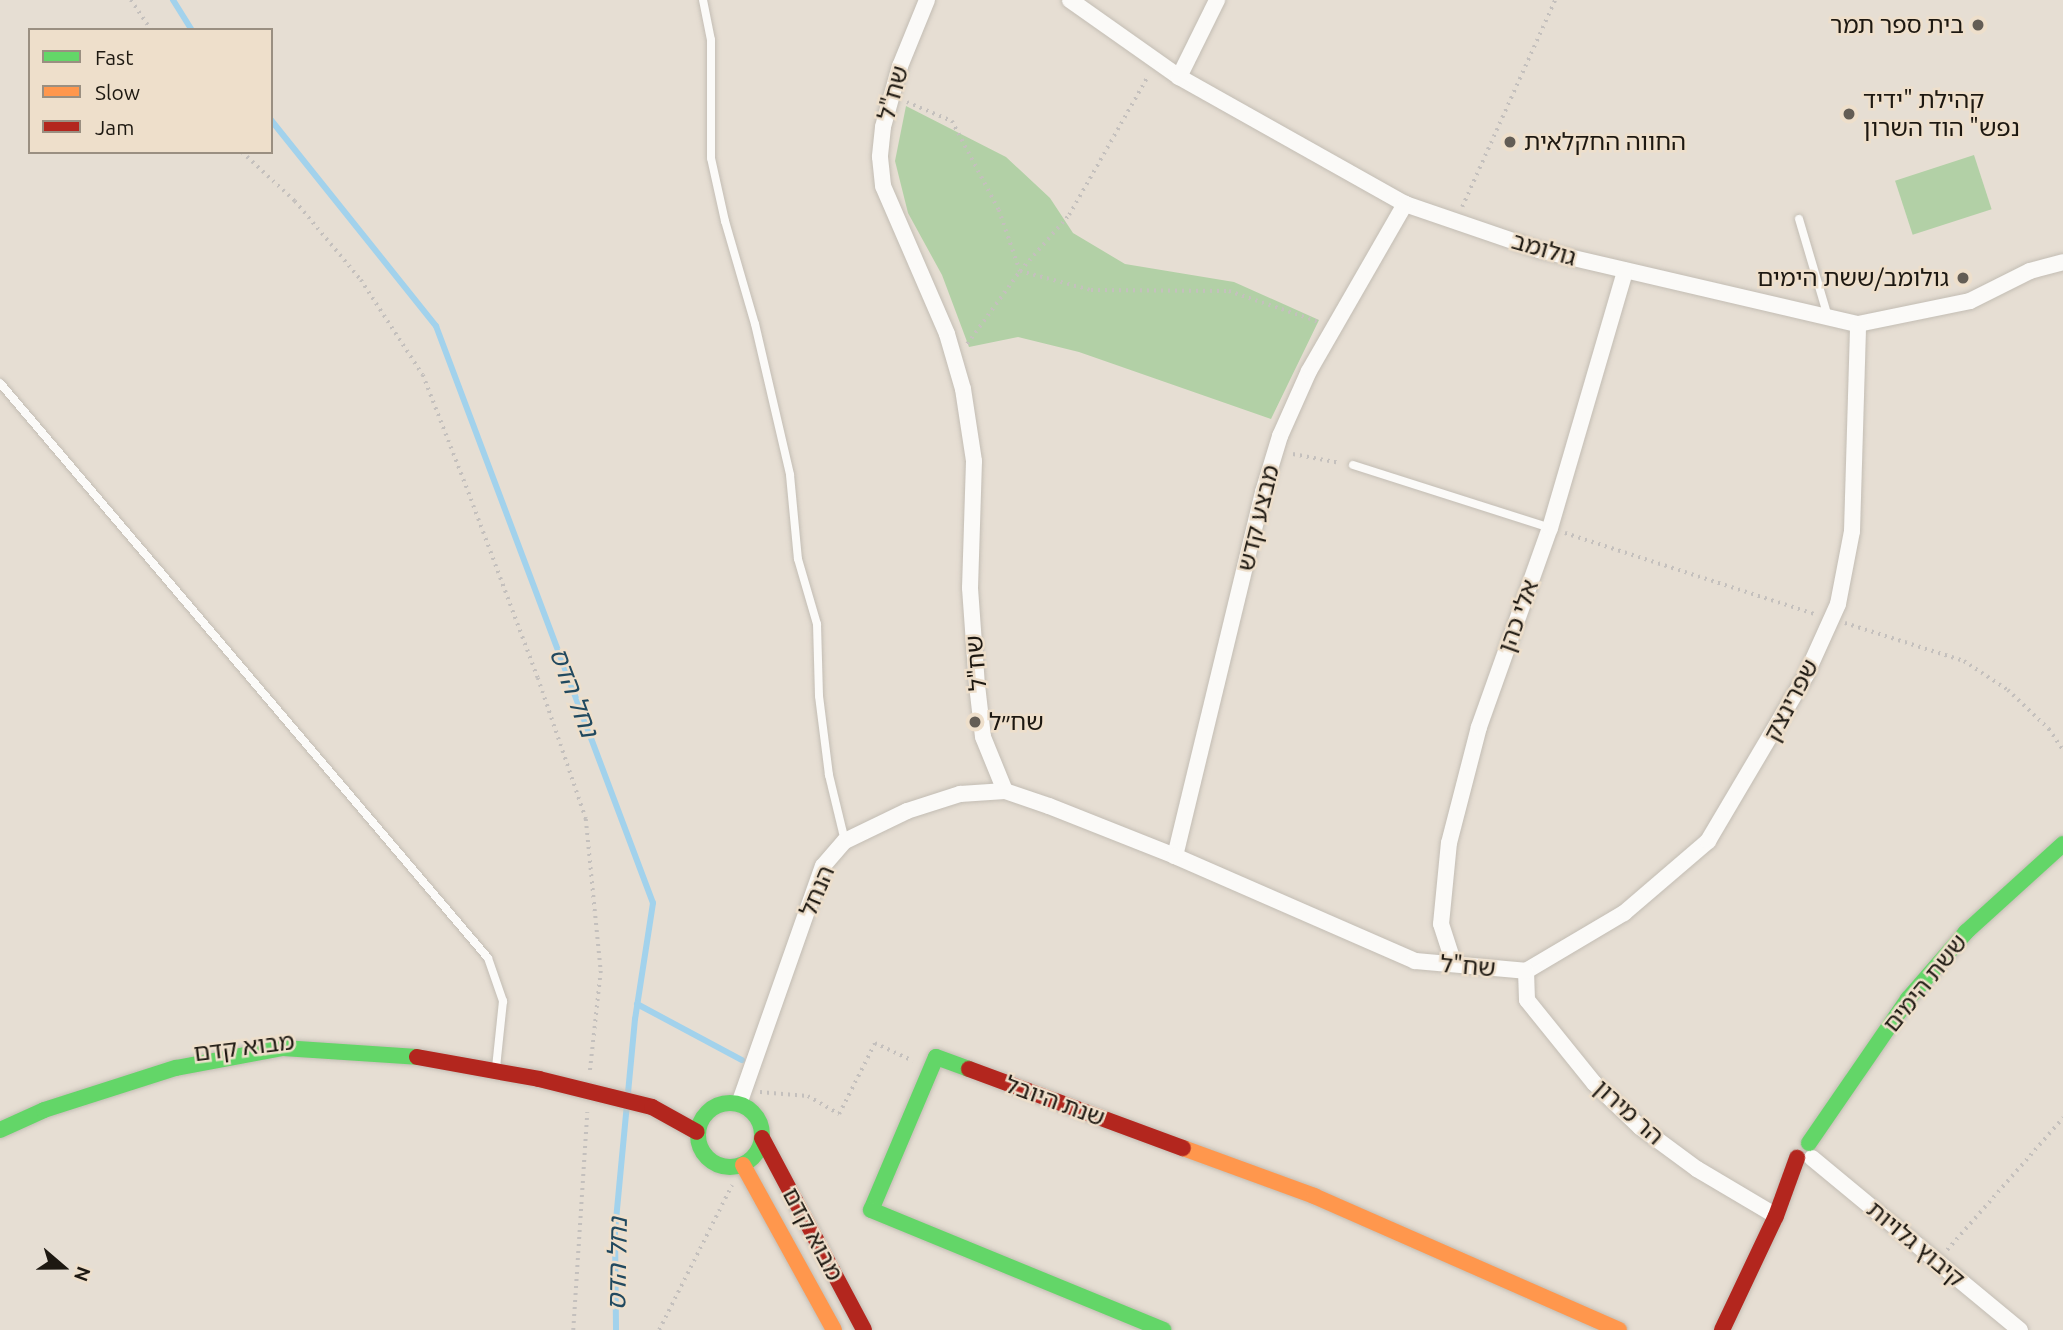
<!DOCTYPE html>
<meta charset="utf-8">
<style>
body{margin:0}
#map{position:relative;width:2063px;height:1330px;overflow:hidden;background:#e6ded3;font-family:Ubuntu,"Noto Sans Hebrew",sans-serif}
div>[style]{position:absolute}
.green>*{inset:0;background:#b2d0a6;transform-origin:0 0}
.stream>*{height:6px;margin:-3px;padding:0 3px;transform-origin:3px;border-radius:3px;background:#a2d2ec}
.path>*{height:3.5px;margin-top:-1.75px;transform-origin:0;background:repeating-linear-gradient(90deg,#c4c0bd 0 2px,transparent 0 7px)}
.roads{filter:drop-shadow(0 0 2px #c3bdb4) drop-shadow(0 0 2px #c3bdb4)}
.lane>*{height:8px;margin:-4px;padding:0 4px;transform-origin:4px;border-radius:4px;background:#fbfaf8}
.street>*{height:16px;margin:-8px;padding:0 8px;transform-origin:8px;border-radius:8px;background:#fbfaf8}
.fast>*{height:16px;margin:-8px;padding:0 8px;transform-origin:8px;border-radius:8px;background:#63d668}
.fast>.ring{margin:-8px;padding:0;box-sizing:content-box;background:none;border:16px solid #63d668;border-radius:50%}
.slow>*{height:16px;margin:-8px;padding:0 8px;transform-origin:8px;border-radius:8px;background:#ff974d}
.jam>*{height:16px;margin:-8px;padding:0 8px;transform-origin:8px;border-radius:8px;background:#b3261e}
.dots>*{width:19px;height:19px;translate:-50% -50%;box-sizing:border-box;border:4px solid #eedfcb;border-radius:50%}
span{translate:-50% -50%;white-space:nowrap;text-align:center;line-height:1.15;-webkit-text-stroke:5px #eedfcb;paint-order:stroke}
.poi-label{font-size:24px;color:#1d1811}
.right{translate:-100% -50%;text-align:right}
.left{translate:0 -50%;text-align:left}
.street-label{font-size:24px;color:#1d1811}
.water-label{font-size:26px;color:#21495f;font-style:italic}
.legend{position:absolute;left:28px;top:28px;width:245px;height:126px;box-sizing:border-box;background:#eedfcb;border:2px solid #9a8f81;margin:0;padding:9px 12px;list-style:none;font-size:21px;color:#1d1811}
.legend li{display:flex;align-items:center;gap:14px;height:35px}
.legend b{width:35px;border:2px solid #9a8f81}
.north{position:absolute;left:28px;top:1232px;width:70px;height:70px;-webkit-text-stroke:5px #eedfcb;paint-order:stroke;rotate:110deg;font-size:19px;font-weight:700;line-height:28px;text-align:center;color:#1d1811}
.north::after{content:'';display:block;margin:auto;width:24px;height:32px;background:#1d1811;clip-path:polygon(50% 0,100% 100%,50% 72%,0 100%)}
</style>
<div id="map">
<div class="green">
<i style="clip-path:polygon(906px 106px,1006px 157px,1050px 198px,1073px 233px,1125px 264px,1234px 282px,1319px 320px,1271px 419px,1079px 352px,1018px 337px,969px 347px,942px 275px,908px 213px,895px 161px)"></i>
<i style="left:1974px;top:155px;width:57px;height:83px;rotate:72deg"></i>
</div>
<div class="stream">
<i style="left:173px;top:0;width:36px;rotate:58deg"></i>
<i style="left:271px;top:120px;width:264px;rotate:51.3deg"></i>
<i style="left:436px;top:326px;width:616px;rotate:69.39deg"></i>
<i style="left:653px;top:903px;width:117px;rotate:98.8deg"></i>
<i style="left:635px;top:1019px;width:214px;rotate:95.4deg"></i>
<i style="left:615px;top:1232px;width:98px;rotate:89.4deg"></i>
<i style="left:637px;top:1004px;width:119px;rotate:28.1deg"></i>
</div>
<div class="path">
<i style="left:131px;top:0;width:36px;rotate:56deg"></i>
<i style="left:907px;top:102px;width:49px;rotate:22.9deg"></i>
<i style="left:952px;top:121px;width:101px;rotate:62.2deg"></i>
<i style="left:999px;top:210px;width:65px;rotate:71deg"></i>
<i style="left:1020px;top:271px;width:73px;rotate:15deg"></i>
<i style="left:1091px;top:290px;width:138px;rotate:0.4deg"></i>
<i style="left:1229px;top:291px;width:95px;rotate:19deg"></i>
<i style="left:242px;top:152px;width:72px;rotate:42.8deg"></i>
<i style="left:295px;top:201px;width:103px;rotate:50.1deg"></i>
<i style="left:361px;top:280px;width:113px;rotate:56.9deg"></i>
<i style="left:423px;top:375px;width:133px;rotate:68.8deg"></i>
<i style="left:471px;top:499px;width:191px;rotate:69.5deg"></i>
<i style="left:538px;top:678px;width:149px;rotate:71.2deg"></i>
<i style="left:586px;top:819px;width:153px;rotate:84.4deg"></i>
<i style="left:601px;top:971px;width:102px;rotate:96.2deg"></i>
<i style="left:1462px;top:207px;width:227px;rotate:-65.8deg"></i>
<i style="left:967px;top:344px;width:90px;rotate:-54deg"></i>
<i style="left:1020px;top:271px;width:74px;rotate:-48.8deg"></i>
<i style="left:1069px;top:215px;width:160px;rotate:-60.4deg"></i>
<i style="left:1293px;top:454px;width:48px;rotate:10.8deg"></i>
<i style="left:1565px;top:533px;width:262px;rotate:18deg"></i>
<i style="left:1845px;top:623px;width:125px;rotate:17.7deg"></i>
<i style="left:1964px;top:661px;width:53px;rotate:33.4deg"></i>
<i style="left:2008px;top:690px;width:57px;rotate:43.6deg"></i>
<i style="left:2049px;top:729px;width:25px;rotate:56deg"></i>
<i style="left:760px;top:1092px;width:48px;rotate:4.8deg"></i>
<i style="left:808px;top:1096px;width:36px;rotate:30deg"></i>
<i style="left:839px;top:1114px;width:80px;rotate:-63.1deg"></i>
<i style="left:875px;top:1043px;width:42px;rotate:25.3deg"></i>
<i style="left:1947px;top:1250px;width:176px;rotate:-48.7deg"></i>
<i style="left:573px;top:1330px;width:218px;rotate:-86.3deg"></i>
<i style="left:659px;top:1330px;width:162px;rotate:-63.3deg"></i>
</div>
<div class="roads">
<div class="lane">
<i style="left:703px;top:0;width:41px;rotate:78.7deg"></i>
<i style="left:711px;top:40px;width:118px;rotate:90deg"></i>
<i style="left:711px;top:158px;width:65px;rotate:77.5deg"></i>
<i style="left:725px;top:221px;width:107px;rotate:73.8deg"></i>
<i style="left:755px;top:324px;width:155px;rotate:76.9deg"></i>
<i style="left:790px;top:475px;width:84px;rotate:84.6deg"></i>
<i style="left:798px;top:559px;width:68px;rotate:73.7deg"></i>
<i style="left:817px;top:624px;width:72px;rotate:88.4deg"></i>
<i style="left:819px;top:696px;width:80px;rotate:82.8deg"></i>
<i style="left:829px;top:775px;width:68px;rotate:76.4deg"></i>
<i style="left:1799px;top:219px;width:102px;rotate:73.5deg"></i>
<i style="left:0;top:383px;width:754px;rotate:49.68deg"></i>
<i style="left:488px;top:958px;width:46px;rotate:70.8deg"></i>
<i style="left:503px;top:1001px;width:67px;rotate:96deg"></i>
<i style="left:1353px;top:465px;width:207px;rotate:17.7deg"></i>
</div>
<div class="street">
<i style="left:927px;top:0;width:71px;rotate:112.2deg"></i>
<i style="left:900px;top:66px;width:63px;rotate:105.6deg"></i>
<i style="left:883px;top:127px;width:30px;rotate:96deg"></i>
<i style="left:880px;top:157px;width:29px;rotate:84deg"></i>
<i style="left:883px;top:186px;width:161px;rotate:66.6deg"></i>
<i style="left:947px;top:334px;width:57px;rotate:73.8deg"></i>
<i style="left:963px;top:389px;width:73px;rotate:81.3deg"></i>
<i style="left:974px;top:461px;width:127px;rotate:91.8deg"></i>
<i style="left:970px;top:588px;width:97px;rotate:85.9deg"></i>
<i style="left:977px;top:685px;width:52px;rotate:83.4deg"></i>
<i style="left:983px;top:737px;width:58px;rotate:67.8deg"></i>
<i style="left:1070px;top:0;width:133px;rotate:35.2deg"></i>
<i style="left:1179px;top:77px;width:259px;rotate:29.3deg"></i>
<i style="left:1405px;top:204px;width:142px;rotate:18.9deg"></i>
<i style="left:1539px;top:250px;width:327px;rotate:13.1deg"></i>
<i style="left:1858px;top:324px;width:114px;rotate:-11.6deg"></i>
<i style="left:1970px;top:301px;width:67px;rotate:-26.6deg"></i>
<i style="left:2030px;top:271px;width:34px;rotate:-15deg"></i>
<i style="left:1179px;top:77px;width:86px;rotate:-63.7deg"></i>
<i style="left:1175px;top:856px;width:374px;rotate:-76.4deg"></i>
<i style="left:1263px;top:492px;width:59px;rotate:-73.1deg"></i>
<i style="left:1280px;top:436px;width:71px;rotate:-66deg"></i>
<i style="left:1309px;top:371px;width:193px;rotate:-60.1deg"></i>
<i style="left:1454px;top:964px;width:42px;rotate:-108deg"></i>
<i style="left:1441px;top:924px;width:81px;rotate:-84.4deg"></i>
<i style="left:1449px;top:843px;width:120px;rotate:-75.5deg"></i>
<i style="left:1479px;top:727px;width:211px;rotate:-70.4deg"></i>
<i style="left:1550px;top:528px;width:268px;rotate:-73.7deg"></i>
<i style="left:1526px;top:971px;width:114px;rotate:-30.6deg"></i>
<i style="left:1624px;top:913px;width:111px;rotate:-40.6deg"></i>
<i style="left:1708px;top:841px;width:193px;rotate:-59.4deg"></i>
<i style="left:1806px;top:675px;width:78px;rotate:-65.7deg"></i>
<i style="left:1838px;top:604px;width:74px;rotate:-79.1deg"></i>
<i style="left:1852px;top:531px;width:207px;rotate:-88.3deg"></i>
<i style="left:1526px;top:971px;width:29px;rotate:88deg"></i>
<i style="left:1527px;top:1000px;width:107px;rotate:51.1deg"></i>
<i style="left:1594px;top:1083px;width:64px;rotate:43.7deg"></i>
<i style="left:1640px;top:1127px;width:71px;rotate:36.4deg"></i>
<i style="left:1697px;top:1169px;width:92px;rotate:30.7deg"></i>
<i style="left:739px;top:1104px;width:252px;rotate:-70.6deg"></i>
<i style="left:823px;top:866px;width:33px;rotate:-49deg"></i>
<i style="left:845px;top:841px;width:69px;rotate:-25.8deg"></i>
<i style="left:907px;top:811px;width:56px;rotate:-17.8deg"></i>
<i style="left:960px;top:794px;width:45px;rotate:-3.8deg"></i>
<i style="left:1005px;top:791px;width:46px;rotate:18.8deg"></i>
<i style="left:1049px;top:806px;width:136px;rotate:21.6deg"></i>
<i style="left:1175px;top:856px;width:262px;rotate:23.6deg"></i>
<i style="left:1415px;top:961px;width:111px;rotate:5.1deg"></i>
<i style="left:1812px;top:1158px;width:270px;rotate:39.6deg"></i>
</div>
<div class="fast">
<i style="left:969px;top:1069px;width:35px;rotate:-160deg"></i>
<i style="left:936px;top:1057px;width:166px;rotate:113deg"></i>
<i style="left:871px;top:1210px;width:316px;rotate:22.3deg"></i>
<i class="ring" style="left:698px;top:1103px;width:48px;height:48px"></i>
<i style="left:0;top:1130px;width:48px;rotate:-24.4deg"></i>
<i style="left:44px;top:1110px;width:139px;rotate:-17.7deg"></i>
<i style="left:176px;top:1068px;width:109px;rotate:-10.6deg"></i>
<i style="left:283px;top:1048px;width:134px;rotate:3.8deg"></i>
<i style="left:1809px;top:1143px;width:175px;rotate:-55.5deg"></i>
<i style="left:1908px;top:999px;width:89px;rotate:-49.1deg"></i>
<i style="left:1966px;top:932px;width:131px;rotate:-42.2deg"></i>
</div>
<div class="slow">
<i style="left:1183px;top:1148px;width:140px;rotate:20.1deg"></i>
<i style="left:1314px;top:1196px;width:333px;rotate:23.7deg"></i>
<i style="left:743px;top:1165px;width:188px;rotate:61.1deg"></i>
</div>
<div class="jam">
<i style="left:417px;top:1057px;width:124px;rotate:10.2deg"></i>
<i style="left:539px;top:1079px;width:116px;rotate:13.9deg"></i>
<i style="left:652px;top:1107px;width:51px;rotate:29.1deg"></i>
<i style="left:969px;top:1069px;width:228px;rotate:20.3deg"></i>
<i style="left:762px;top:1138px;width:217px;rotate:62deg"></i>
<i style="left:1722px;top:1330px;width:126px;rotate:-64.7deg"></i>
<i style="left:1776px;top:1216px;width:62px;rotate:-70.1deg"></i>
</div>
</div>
<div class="dots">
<i style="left:1978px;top:25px;background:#635d55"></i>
<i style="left:1849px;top:114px;background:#635d55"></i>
<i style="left:1510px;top:142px;background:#635d55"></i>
<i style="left:1963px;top:278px;background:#635d55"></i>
<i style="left:975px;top:722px;background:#635d55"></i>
</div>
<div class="poi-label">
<span class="right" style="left:1964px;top:25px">בית ספר תמר</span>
<span class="left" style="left:1863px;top:114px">קהילת "ידיד<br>נפש" הוד השרון</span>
<span class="left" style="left:1524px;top:142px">החווה החקלאית</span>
<span class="right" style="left:1949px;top:278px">גולומב/ששת הימים</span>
<span class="left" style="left:989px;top:722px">שח״ל</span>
</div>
<div class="street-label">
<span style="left:893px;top:93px;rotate:-74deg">שח"ל</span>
<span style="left:1544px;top:249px;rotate:16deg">גולומב</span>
<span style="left:1258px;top:518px;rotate:-76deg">מבצע קדש</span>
<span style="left:1518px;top:616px;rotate:-70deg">אלי כהן</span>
<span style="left:976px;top:663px;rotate:-95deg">שח"ל</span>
<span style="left:1791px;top:700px;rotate:-62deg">שפרינצק</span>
<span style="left:817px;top:891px;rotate:-67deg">הנחל</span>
<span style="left:1468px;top:966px;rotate:5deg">שח"ל</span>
<span style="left:1925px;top:983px;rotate:-51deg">ששת הימים</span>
<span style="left:244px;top:1047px;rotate:-7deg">מבוא קדם</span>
<span style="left:1055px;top:1101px;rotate:20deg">שנת היובל</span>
<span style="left:1629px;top:1112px;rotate:42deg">הר מירון</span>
<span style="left:813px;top:1234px;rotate:62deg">מבוא קדם</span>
<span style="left:1916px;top:1244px;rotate:40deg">קיבוץ גלויות</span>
</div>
<div class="water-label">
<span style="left:574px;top:692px;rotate:69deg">נחל הדס</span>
<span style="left:617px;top:1264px;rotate:-89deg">נחל הדס</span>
</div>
<ul class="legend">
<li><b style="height:9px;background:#63d668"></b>Fast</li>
<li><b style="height:9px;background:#ff974d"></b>Slow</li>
<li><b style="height:9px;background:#b3261e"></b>Jam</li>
</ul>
<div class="north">N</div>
</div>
